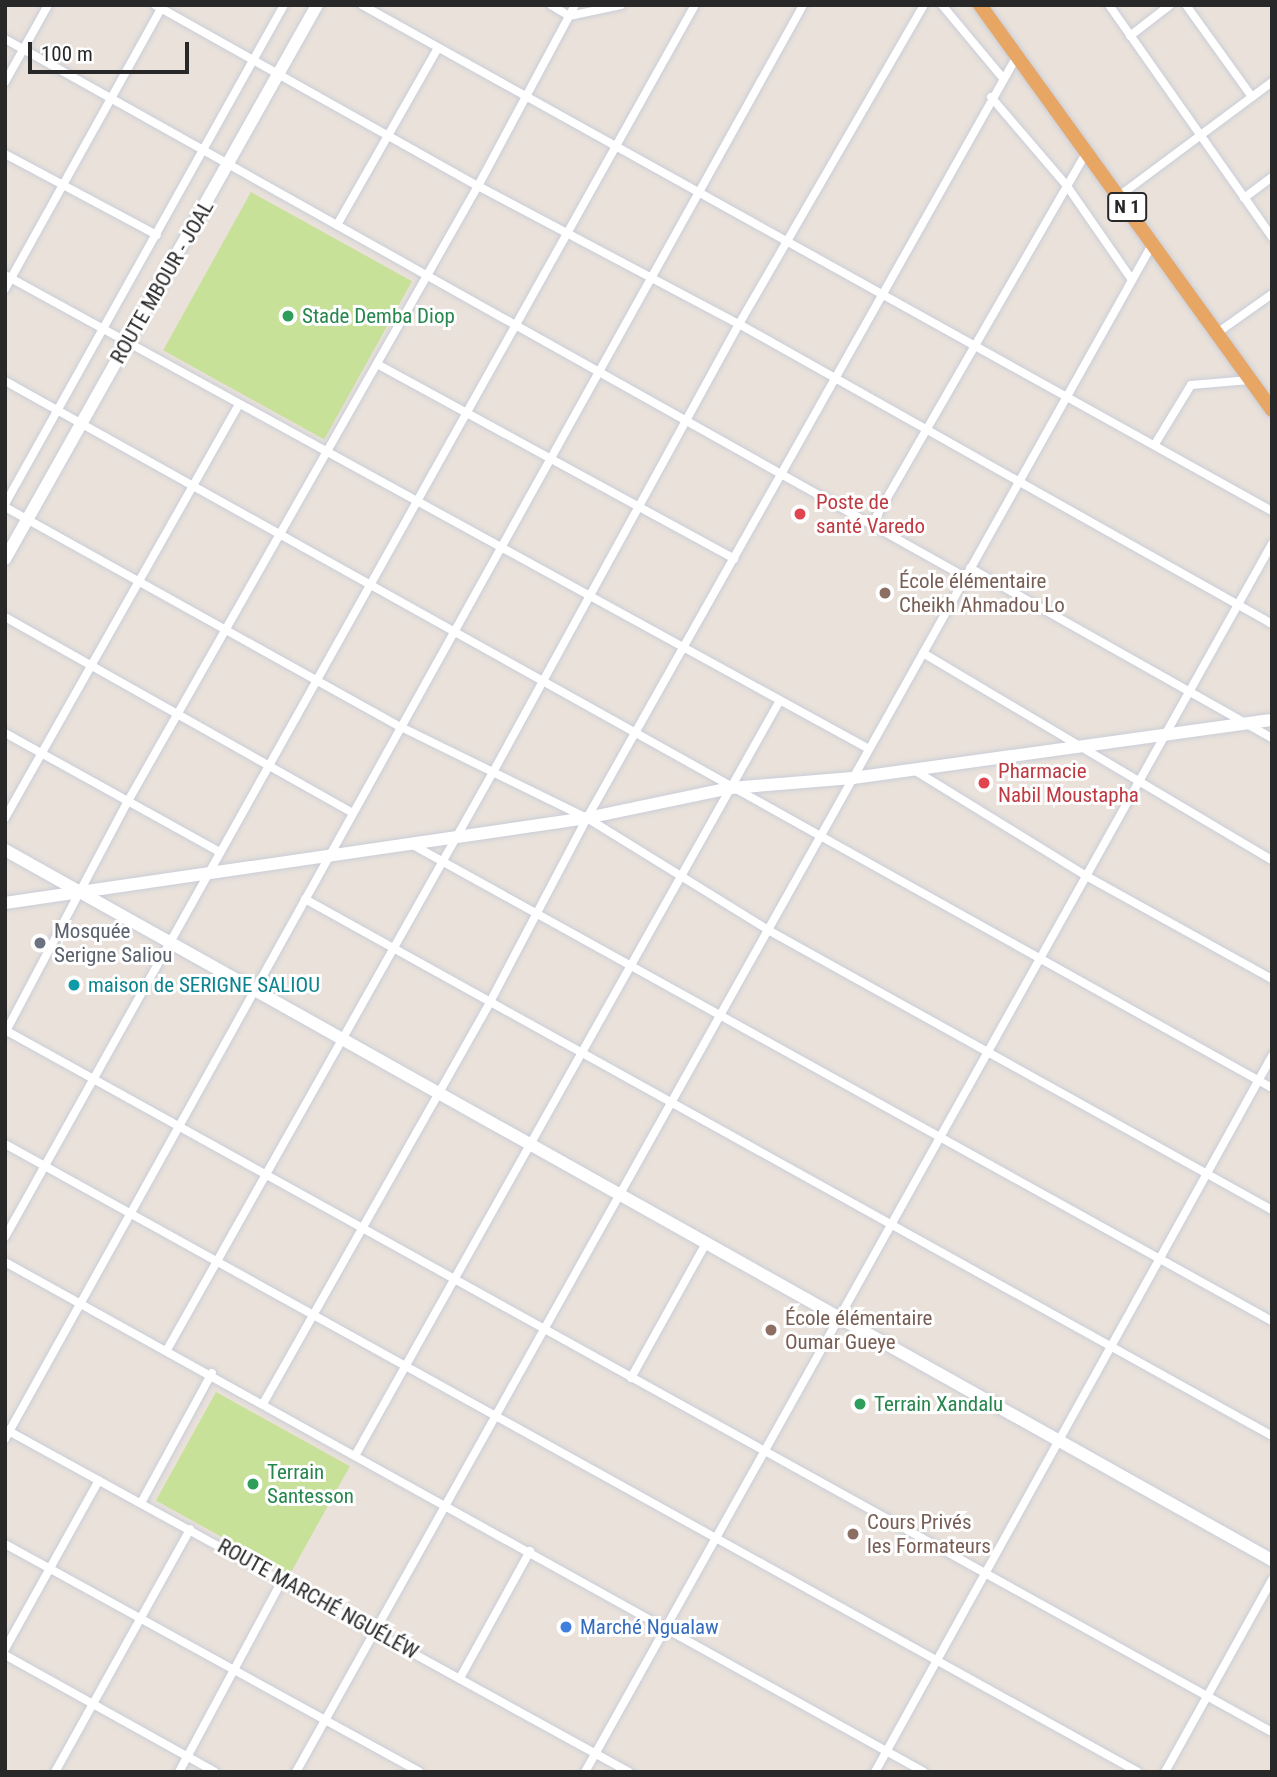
<!DOCTYPE html>
<meta charset="utf-8">
<style>
body{margin:0}
#map{position:relative;width:1277px;height:1777px;overflow:hidden;background:#e9e1da;font-family:"Roboto Condensed",sans-serif}
div>[style]{position:absolute}
.pitch>*{inset:0;background:#c8e198;transform-origin:0 0}
.roads{filter:drop-shadow(0 0 2px #c9cdd8) drop-shadow(0 0 2px #c9cdd8)}
.minor>*{height:8px;margin:-4px;padding:0 4px;transform-origin:4px;border-radius:4px;background:#fff}
.secondary>*{height:12px;margin:-6px;padding:0 6px;transform-origin:6px;border-radius:6px;background:#fff}
.trunk>*{height:14px;margin:-7px;padding:0 7px;transform-origin:7px;border-radius:7px;background:#e7a664}
.dots>*{width:19px;height:19px;translate:-50% -50%;box-sizing:border-box;border:4px solid #fff;border-radius:50%}
span{translate:-50% -50%;white-space:nowrap;text-align:center;line-height:1.15;-webkit-text-stroke:6px #fff;paint-order:stroke}
.shield-label span{padding:2px 5px;background:#fff;border:2px solid;border-radius:5px;-webkit-text-stroke-width:0}
.shield-label{font-size:19px;color:#282828;font-weight:700}
.street-label{font-size:21px;color:#282828}
.leisure-label{font-size:21px;color:#27864d}
.left{translate:0 -50%;text-align:left}
.health-label{font-size:21px;color:#be3a42}
.education-label{font-size:21px;color:#785e54}
.worship-label{font-size:21px;color:#5b616d}
.culture-label{font-size:21px;color:#0d838f}
.shop-label{font-size:21px;color:#366cbe}
.frame{position:absolute;inset:0;border:7px solid #282828;pointer-events:none}
.scale{position:absolute;left:28px;top:42px;width:161px;height:32px;box-sizing:border-box;border:4px solid #282828;border-top:0;padding-left:9px;font-size:21px;line-height:24px;white-space:nowrap;color:#282828;-webkit-text-stroke:5px #fff;paint-order:stroke}
</style>
<div id="map">
<div class="pitch">
<i style="left:251px;top:192px;width:184px;height:181px;rotate:29deg"></i>
<i style="left:216px;top:1392px;width:153px;height:124px;rotate:29deg"></i>
</div>
<div class="roads">
<div class="minor">
<i style="left:155px;top:5px;width:370px;rotate:29.3deg"></i>
<i style="left:478px;top:186px;width:295px;rotate:27.9deg"></i>
<i style="left:739px;top:324px;width:612px;rotate:29.37deg"></i>
<i style="left:362px;top:5px;width:1041px;rotate:29.08deg"></i>
<i style="left:551px;top:5px;width:21px;rotate:31deg"></i>
<i style="left:569px;top:16px;width:53px;rotate:-11.9deg"></i>
<i style="left:942px;top:5px;width:94px;rotate:50.2deg"></i>
<i style="left:1109px;top:5px;width:284px;rotate:54.9deg"></i>
<i style="left:1186px;top:5px;width:113px;rotate:54.3deg"></i>
<i style="left:1130px;top:36px;width:51px;rotate:-37.8deg"></i>
<i style="left:5px;top:39px;width:1100px;rotate:29.27deg"></i>
<i style="left:5px;top:82px;width:88px;rotate:-60.8deg"></i>
<i style="left:991px;top:97px;width:117px;rotate:49.5deg"></i>
<i style="left:1067px;top:186px;width:114px;rotate:55.3deg"></i>
<i style="left:5px;top:154px;width:172px;rotate:28.1deg"></i>
<i style="left:1119px;top:196px;width:191px;rotate:-36.7deg"></i>
<i style="left:1244px;top:198px;width:35px;rotate:-37deg"></i>
<i style="left:337px;top:225px;width:202px;rotate:-60.3deg"></i>
<i style="left:5px;top:275px;width:985px;rotate:28.75deg"></i>
<i style="left:5px;top:289px;width:325px;rotate:-60.9deg"></i>
<i style="left:1217px;top:333px;width:67px;rotate:-35.3deg"></i>
<i style="left:377px;top:364px;width:407px;rotate:28.6deg"></i>
<i style="left:5px;top:381px;width:1451px;rotate:29.16deg"></i>
<i style="left:1155px;top:444px;width:69px;rotate:-58.6deg"></i>
<i style="left:1191px;top:385px;width:59px;rotate:-4.8deg"></i>
<i style="left:5px;top:504px;width:572px;rotate:-60.79deg"></i>
<i style="left:5px;top:507px;width:453px;rotate:29.1deg"></i>
<i style="left:401px;top:727px;width:207px;rotate:26.1deg"></i>
<i style="left:587px;top:818px;width:213px;rotate:31.7deg"></i>
<i style="left:768px;top:930px;width:577px;rotate:29.05deg"></i>
<i style="left:872px;top:524px;width:430px;rotate:-60deg"></i>
<i style="left:970px;top:568px;width:347px;rotate:29.4deg"></i>
<i style="left:5px;top:617px;width:399px;rotate:29.4deg"></i>
<i style="left:923px;top:653px;width:406px;rotate:30.7deg"></i>
<i style="left:5px;top:733px;width:246px;rotate:29deg"></i>
<i style="left:914px;top:770px;width:204px;rotate:31.6deg"></i>
<i style="left:1088px;top:877px;width:210px;rotate:29deg"></i>
<i style="left:5px;top:818px;width:475px;rotate:-60.5deg"></i>
<i style="left:411px;top:844px;width:984px;rotate:28.99deg"></i>
<i style="left:305px;top:899px;width:1106px;rotate:29.04deg"></i>
<i style="left:5px;top:1030px;width:1448px;rotate:28.99deg"></i>
<i style="left:5px;top:1033px;width:263px;rotate:-62.1deg"></i>
<i style="left:128px;top:801px;width:708px;rotate:-60.36deg"></i>
<i style="left:478px;top:186px;width:205px;rotate:-61.8deg"></i>
<i style="left:5px;top:1144px;width:1295px;rotate:29deg"></i>
<i style="left:5px;top:1237px;width:1412px;rotate:-60.75deg"></i>
<i style="left:5px;top:1262px;width:1051px;rotate:29.03deg"></i>
<i style="left:168px;top:1348px;width:659px;rotate:-60.56deg"></i>
<i style="left:492px;top:774px;width:513px;rotate:-61.24deg"></i>
<i style="left:739px;top:324px;width:369px;rotate:-59.9deg"></i>
<i style="left:631px;top:1378px;width:154px;rotate:-60.9deg"></i>
<i style="left:264px;top:1402px;width:459px;rotate:-60.5deg"></i>
<i style="left:490px;top:1002px;width:208px;rotate:-62.2deg"></i>
<i style="left:587px;top:818px;width:875px;rotate:-60.56deg"></i>
<i style="left:5px;top:1429px;width:712px;rotate:28.8deg"></i>
<i style="left:5px;top:1439px;width:1641px;rotate:-60.9deg"></i>
<i style="left:356px;top:1454px;width:863px;rotate:-60.64deg"></i>
<i style="left:141px;top:1503px;width:148px;rotate:-61.4deg"></i>
<i style="left:5px;top:1544px;width:473px;rotate:28.8deg"></i>
<i style="left:5px;top:1649px;width:193px;rotate:-60.9deg"></i>
<i style="left:5px;top:1655px;width:240px;rotate:29.1deg"></i>
<i style="left:460px;top:1678px;width:145px;rotate:-61.1deg"></i>
<i style="left:55px;top:1772px;width:278px;rotate:-60.9deg"></i>
<i style="left:179px;top:1772px;width:219px;rotate:-61.7deg"></i>
<i style="left:296px;top:1772px;width:1753px;rotate:-60.73deg"></i>
<i style="left:585px;top:1772px;width:1407px;rotate:-60.78deg"></i>
<i style="left:875px;top:1772px;width:819px;rotate:-60.99deg"></i>
<i style="left:1165px;top:1772px;width:220px;rotate:-60.9deg"></i>
</div>
<div class="secondary">
<i style="left:5px;top:559px;width:636px;rotate:-60.61deg"></i>
<i style="left:5px;top:850px;width:1452px;rotate:29.27deg"></i>
<i style="left:5px;top:903px;width:588px;rotate:-8.31deg"></i>
<i style="left:587px;top:818px;width:147px;rotate:-11.8deg"></i>
<i style="left:731px;top:788px;width:122px;rotate:-4.7deg"></i>
<i style="left:853px;top:778px;width:423px;rotate:-7.9deg"></i>
</div>
<div class="trunk">
<i style="left:980px;top:5px;width:499px;rotate:54.2deg"></i>
</div>
</div>
<div class="dots">
<i style="left:288px;top:316px;background:#2e9e5b"></i>
<i style="left:800px;top:514px;background:#e0444e"></i>
<i style="left:885px;top:593px;background:#8d6e63"></i>
<i style="left:984px;top:783px;background:#e0444e"></i>
<i style="left:40px;top:943px;background:#6b7280"></i>
<i style="left:74px;top:985px;background:#0f9aa8"></i>
<i style="left:771px;top:1330px;background:#8d6e63"></i>
<i style="left:860px;top:1404px;background:#2e9e5b"></i>
<i style="left:253px;top:1484px;background:#2e9e5b"></i>
<i style="left:853px;top:1534px;background:#8d6e63"></i>
<i style="left:566px;top:1627px;background:#3f7fe0"></i>
</div>
<div class="shield-label">
<span style="left:1127px;top:207px">N 1</span>
</div>
<div class="street-label">
<span style="left:162px;top:282px;rotate:-60deg">ROUTE MBOUR - JOAL</span>
<span style="left:318px;top:1599px;rotate:29deg">ROUTE MARCHÉ NGUÉLÉW</span>
</div>
<div class="leisure-label">
<span class="left" style="left:302px;top:316px">Stade Demba Diop</span>
<span class="left" style="left:874px;top:1404px">Terrain Xandalu</span>
<span class="left" style="left:267px;top:1484px">Terrain<br>Santesson</span>
</div>
<div class="health-label">
<span class="left" style="left:816px;top:514px">Poste de<br>santé Varedo</span>
<span class="left" style="left:998px;top:783px">Pharmacie<br>Nabil Moustapha</span>
</div>
<div class="education-label">
<span class="left" style="left:899px;top:593px">École élémentaire<br>Cheikh Ahmadou Lo</span>
<span class="left" style="left:785px;top:1330px">École élémentaire<br>Oumar Gueye</span>
<span class="left" style="left:867px;top:1534px">Cours Privés<br>les Formateurs</span>
</div>
<div class="worship-label">
<span class="left" style="left:54px;top:943px">Mosquée<br>Serigne Saliou</span>
</div>
<div class="culture-label">
<span class="left" style="left:88px;top:985px">maison de SERIGNE SALIOU</span>
</div>
<div class="shop-label">
<span class="left" style="left:580px;top:1627px">Marché Ngualaw</span>
</div>
<div class="frame"></div>
<div class="scale">100 m</div>
</div>
